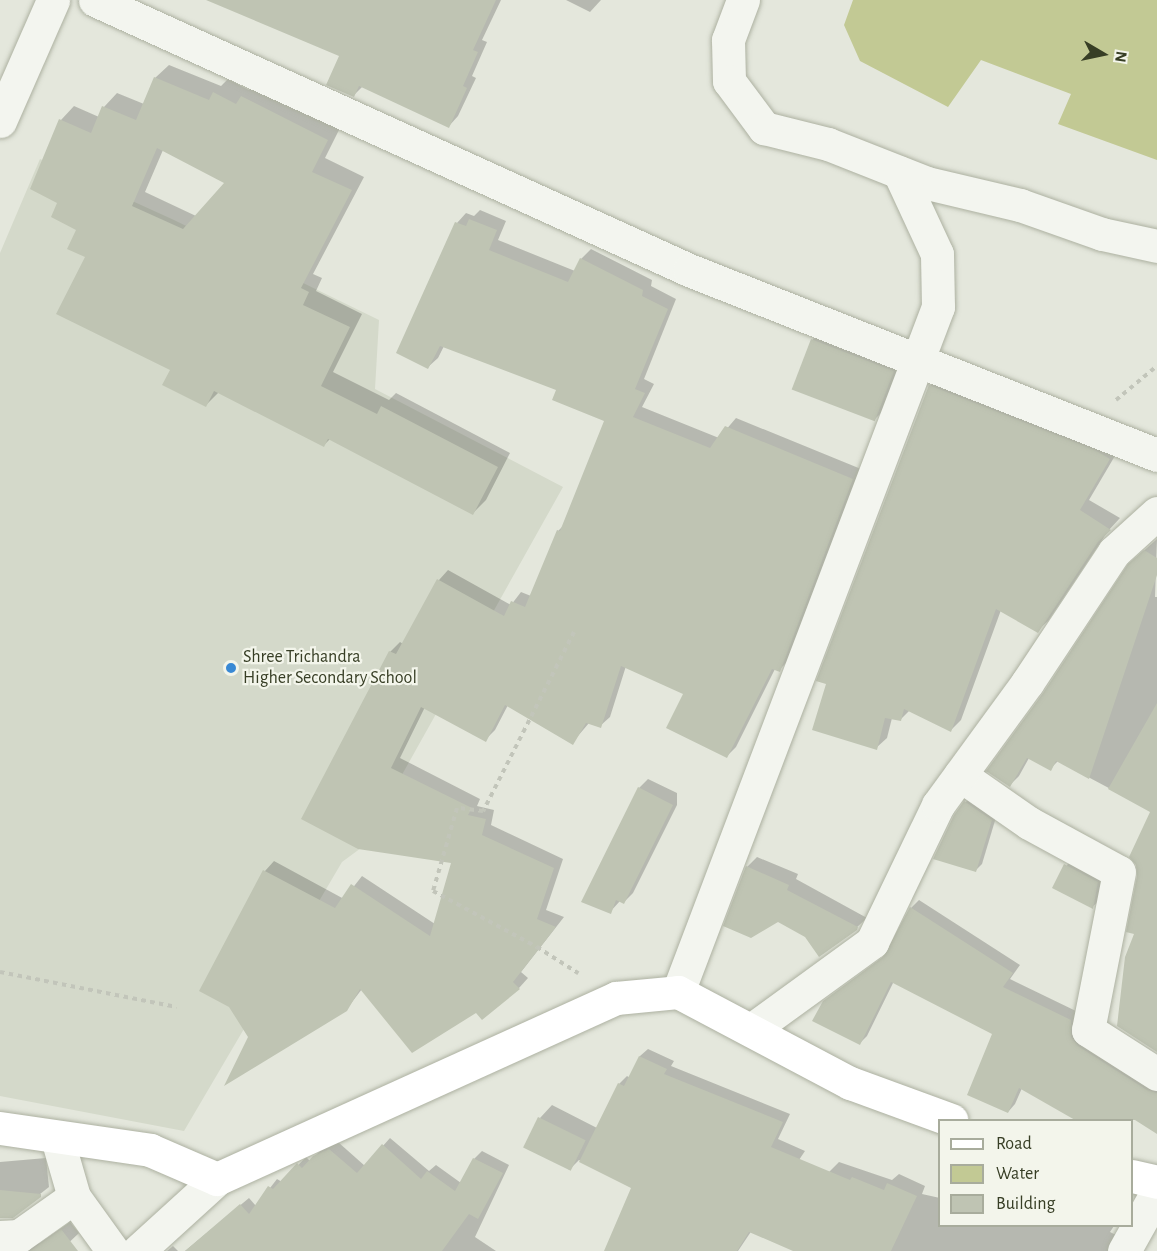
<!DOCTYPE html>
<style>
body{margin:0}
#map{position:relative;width:1157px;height:1251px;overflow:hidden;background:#e4e7dc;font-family:"Alegreya Sans",sans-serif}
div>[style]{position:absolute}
.built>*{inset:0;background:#d4d9ca}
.water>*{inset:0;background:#c2c994}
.shadow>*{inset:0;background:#0003}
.building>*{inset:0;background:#bfc4b3;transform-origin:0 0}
.path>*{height:4px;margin-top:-2px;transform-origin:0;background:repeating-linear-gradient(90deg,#c2c5ba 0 4.5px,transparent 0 9px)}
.roads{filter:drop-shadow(0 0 2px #adb1a1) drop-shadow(0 0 2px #adb1a1)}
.minor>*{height:33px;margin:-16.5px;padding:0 16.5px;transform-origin:16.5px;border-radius:16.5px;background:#f3f5ef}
.major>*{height:33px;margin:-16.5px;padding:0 16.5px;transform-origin:16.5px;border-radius:16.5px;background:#fff}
.dots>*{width:16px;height:16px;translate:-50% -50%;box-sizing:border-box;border:3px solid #f3f5eb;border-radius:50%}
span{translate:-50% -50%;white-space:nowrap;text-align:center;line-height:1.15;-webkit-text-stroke:4.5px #f3f5eb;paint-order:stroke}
.poi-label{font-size:18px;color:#373e25}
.left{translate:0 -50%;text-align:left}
.legend{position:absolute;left:938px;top:1119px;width:195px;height:108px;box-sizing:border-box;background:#f3f5eb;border:2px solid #a8ac9c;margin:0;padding:8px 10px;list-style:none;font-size:18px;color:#373e25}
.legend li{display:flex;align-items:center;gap:12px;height:30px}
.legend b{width:30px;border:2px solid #a8ac9c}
.north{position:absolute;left:1073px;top:24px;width:60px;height:60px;-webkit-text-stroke:4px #f3f5eb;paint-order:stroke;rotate:99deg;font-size:16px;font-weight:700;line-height:24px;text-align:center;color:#373e25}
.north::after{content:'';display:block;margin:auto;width:21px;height:27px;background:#373e25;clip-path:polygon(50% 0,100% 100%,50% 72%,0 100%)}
</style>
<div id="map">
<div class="built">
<i style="clip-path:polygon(40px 159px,174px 220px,379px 320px,375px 389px,563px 487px,361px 848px,342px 862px,184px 1131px,0 1096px,0 253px)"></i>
</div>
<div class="water">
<i style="clip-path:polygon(853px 0,1157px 0,1157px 160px,1058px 124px,1071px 94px,981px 60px,948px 107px,860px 61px,844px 25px)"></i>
</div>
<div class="shadow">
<i style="clip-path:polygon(219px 0,501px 0,482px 40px,487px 42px,472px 76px,476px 78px,458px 116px,449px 126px,363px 86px,354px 95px,341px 55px)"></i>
<i style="clip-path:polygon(566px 0,601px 0,590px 12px)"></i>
<i style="clip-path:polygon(evenodd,169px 65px,221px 86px,228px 79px,249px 90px,255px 83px,341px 126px,325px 158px,364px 177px,313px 274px,322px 278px,316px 291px,362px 314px,333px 372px,389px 400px,396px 393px,510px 453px,486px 500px,473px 513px,330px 439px,324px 445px,219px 392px,206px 405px,172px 369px,87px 256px,78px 229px,59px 202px,61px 120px,74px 106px,99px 117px,104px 107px,117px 93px,144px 104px,155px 78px,169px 65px,163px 150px,226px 183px,196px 216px,145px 192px,163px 150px)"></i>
<i style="clip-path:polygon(480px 210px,506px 221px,498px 240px,575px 271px,581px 259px,591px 249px,652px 280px,651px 286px,676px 299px,644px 379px,654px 384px,642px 407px,719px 438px,736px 418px,861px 469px,789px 660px,779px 670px,775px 669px,736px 747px,727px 756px,685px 693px,626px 666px,610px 717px,600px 726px,589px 723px,572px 743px,508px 705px,495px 730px,485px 740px,425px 707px,400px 758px,480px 799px,477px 806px,494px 810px,491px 825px,563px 859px,546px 910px,564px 917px,521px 972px,528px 978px,519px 988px,483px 1018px,477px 1011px,362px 989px,346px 1010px,249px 1037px,265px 871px,274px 861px,344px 899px,362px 876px,435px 924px,453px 862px,359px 847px,390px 652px,400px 642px,403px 644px,439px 580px,448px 570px,511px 605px,521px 592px,531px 596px,559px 530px,565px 524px,606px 420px,558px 390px,444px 346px,438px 358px,428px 367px,398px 352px,457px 223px,466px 213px,474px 216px)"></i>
<i style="clip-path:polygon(825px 327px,905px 359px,886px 408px,874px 420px,793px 388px,813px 339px)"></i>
<i style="clip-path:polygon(940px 375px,1119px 449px,1089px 500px,1120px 518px,1108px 531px,1048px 621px,1037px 631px,1001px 610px,961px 720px,951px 730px,910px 710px,900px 720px,892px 718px,887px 738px,876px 748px,930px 386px)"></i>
<i style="clip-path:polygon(1157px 539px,1155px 597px,1157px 597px,1157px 1050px,1136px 933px,1152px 811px,1058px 761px,1050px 769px,1029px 758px,1019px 776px,1010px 785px,1044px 694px,1139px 555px)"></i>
<i style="clip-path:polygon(648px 779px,677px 793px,677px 805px,633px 893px,624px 902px,620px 901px,610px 912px,639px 788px)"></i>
<i style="clip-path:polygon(971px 796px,997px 814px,982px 864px,976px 870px,955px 815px)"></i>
<i style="clip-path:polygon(757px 857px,798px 874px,796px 879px,867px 918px,856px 928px,806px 935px,747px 867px)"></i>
<i style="clip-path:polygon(1071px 859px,1103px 876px,1098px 902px,1092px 907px,1054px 887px)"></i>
<i style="clip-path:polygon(919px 900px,1020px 965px,1010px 979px,1078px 1012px,1157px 1083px,1157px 1113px,1125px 1113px,1122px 1120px,1078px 1120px,1022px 1088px,1015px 1104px,1008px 1112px,994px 1033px,894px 981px,867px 1036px,859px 1044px,824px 1002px,887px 954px,911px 908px)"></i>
<i style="clip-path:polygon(648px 1049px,674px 1061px,671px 1066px,790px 1114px,778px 1139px,805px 1151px,738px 1251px,605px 1251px,632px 1188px,579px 1160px,569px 1170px,540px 1118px,552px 1105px,597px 1128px,619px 1084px,627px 1076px,630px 1078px,640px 1056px)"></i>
<i style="clip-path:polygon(390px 1138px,429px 1171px,436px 1165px,461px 1183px,474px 1159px,482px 1151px,509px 1165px,475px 1237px,496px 1251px,185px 1251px,249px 1198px,256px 1206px,277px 1179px,282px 1182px,306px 1157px,310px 1161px,322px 1149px,338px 1142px,365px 1166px)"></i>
<i style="clip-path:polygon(46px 1158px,49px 1187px,12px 1216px,0 1218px,0 1162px)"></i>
<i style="clip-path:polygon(839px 1162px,892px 1180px,899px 1174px,925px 1186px,922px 1194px,940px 1198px,940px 1226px,1114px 1226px,1110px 1232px,1116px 1235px,1118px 1251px,795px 1251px,829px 1172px)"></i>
<i style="clip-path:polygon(70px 1222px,79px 1233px,60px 1251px,0 1251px,40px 1243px)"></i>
<i style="clip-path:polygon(173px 1246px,178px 1251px,167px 1251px)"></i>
</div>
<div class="building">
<i style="clip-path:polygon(206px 0,496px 0,473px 50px,478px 52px,463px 86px,467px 88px,449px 128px,359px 86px,354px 97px,326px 85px,339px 56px)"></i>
<i style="clip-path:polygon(evenodd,154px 77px,209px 100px,213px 92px,236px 104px,241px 96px,328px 140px,312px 172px,352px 190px,301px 288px,309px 292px,303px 305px,350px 327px,321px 386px,377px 414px,381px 406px,498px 467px,473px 515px,328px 439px,324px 447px,214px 391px,206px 407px,162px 385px,170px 370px,56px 314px,85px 257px,67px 249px,76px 230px,51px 217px,57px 203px,30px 189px,59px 119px,91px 133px,102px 106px,136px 120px,154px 77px,157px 148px,224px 183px,183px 229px,132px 206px,157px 148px)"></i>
<i style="clip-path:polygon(469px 219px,497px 230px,489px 250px,568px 282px,580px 258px,643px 290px,642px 296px,668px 309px,635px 389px,645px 393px,633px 417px,710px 448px,725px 426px,853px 479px,780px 672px,772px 669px,727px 758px,666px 728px,683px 694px,621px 666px,601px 728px,586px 723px,573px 745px,505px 705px,486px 742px,421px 707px,391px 768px,472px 808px,468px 815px,486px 819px,482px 835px,554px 868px,537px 919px,556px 927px,513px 982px,520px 989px,482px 1020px,476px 1013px,412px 1053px,360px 989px,347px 1011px,224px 1086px,248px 1037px,229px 1007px,199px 991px,263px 870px,335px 908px,351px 884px,430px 936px,451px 863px,358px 849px,301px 819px,389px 651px,396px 654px,437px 579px,504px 616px,511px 601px,525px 607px,557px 530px,560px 531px,604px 421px,552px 400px,556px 390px,440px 346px,428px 369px,396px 353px,455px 222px,466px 226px)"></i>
<i style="left:811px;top:339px;width:89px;height:54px;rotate:21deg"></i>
<i style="clip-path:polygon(929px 385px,1095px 450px,1110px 459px,1080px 510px,1111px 530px,1098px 542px,1038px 633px,996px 609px,951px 732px,904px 709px,901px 721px,885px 718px,877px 750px,812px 730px,826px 684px,816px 681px)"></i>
<i style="clip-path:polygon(1144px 550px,1157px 558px,1157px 575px,1089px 779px,1056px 761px,1051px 771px,1027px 758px,1010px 787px,986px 771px,1043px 693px,1128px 564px)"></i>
<i style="clip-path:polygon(1157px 703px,1157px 1052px,1117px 1026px,1125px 957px,1134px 934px,1126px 932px,1137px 876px,1136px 865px,1129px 857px,1150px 812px,1108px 789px)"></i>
<i style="clip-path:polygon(638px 787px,673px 805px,624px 904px,616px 900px,611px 914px,581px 902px)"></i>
<i style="clip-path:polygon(964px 801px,992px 820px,976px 872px,933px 859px,954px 815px)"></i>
<i style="clip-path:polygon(1064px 864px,1098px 882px,1093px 909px,1052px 888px)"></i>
<i style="clip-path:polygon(746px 866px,789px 885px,787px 890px,858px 927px,857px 930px,819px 957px,805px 937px,778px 922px,751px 938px,723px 926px)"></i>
<i style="clip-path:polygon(910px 907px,1013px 973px,1003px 987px,1071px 1020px,1071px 1037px,1078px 1046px,1147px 1090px,1157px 1093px,1157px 1134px,1135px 1120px,1075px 1120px,1019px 1088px,1008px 1113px,967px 1095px,992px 1034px,891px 982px,860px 1045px,812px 1021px,823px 1001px,883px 957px)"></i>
<i style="clip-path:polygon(639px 1056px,667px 1069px,664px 1074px,783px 1122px,771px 1147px,850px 1180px,852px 1177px,884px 1190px,887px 1183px,917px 1196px,891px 1251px,793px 1251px,749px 1232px,737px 1251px,604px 1251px,631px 1188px,579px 1162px,618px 1083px,624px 1086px)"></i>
<i style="left:538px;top:1117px;width:53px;height:34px;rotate:26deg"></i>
<i style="clip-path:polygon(382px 1144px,421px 1179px,427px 1171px,455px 1191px,473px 1158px,503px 1173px,478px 1219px,469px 1214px,442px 1251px,185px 1251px,240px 1204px,249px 1214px,268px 1186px,273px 1189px,297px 1163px,302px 1168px,313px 1156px,329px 1149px,357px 1173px)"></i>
<i style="clip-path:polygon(0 1190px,41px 1194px,41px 1197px,13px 1218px,0 1218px)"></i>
<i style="clip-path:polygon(61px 1229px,78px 1251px,30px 1251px)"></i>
</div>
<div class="path">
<i style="left:1116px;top:400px;width:53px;rotate:-39.7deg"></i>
<i style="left:574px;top:632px;width:201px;rotate:116.9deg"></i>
<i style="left:483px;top:811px;width:26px;rotate:-173deg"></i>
<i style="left:457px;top:808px;width:86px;rotate:106.1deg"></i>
<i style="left:433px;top:891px;width:118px;rotate:28.3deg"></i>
<i style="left:537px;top:947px;width:49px;rotate:32.4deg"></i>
<i style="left:0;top:972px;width:180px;rotate:11.2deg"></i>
</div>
<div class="roads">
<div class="minor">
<i style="left:95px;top:0;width:652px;rotate:24.44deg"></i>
<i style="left:689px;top:270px;width:503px;rotate:21.57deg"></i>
<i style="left:743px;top:0;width:43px;rotate:110.6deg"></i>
<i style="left:728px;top:40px;width:41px;rotate:88.6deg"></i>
<i style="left:729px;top:81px;width:59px;rotate:53.3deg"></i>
<i style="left:764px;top:128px;width:66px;rotate:14deg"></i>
<i style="left:828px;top:144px;width:106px;rotate:21.5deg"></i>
<i style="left:927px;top:183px;width:96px;rotate:13.3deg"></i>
<i style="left:1020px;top:205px;width:87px;rotate:19.5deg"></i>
<i style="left:1102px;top:234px;width:56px;rotate:12.3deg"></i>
<i style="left:0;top:121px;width:132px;rotate:-66.3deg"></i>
<i style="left:960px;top:775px;width:84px;rotate:34.8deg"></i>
<i style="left:1029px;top:823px;width:102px;rotate:28.6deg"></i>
<i style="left:1119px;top:872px;width:161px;rotate:101.1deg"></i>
<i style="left:1088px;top:1030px;width:82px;rotate:32.5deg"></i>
<i style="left:678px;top:992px;width:733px;rotate:-69.22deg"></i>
<i style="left:938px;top:307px;width:53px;rotate:-91.1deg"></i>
<i style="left:937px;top:254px;width:90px;rotate:-114.9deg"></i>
<i style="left:751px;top:1030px;width:150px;rotate:-36deg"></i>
<i style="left:872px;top:942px;width:152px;rotate:-64.3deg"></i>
<i style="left:938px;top:805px;width:151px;rotate:-53.9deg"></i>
<i style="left:1027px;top:683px;width:157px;rotate:-56.4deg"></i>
<i style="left:1114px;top:552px;width:58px;rotate:-42.2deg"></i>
<i style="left:57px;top:1138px;width:61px;rotate:73.9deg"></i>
<i style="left:74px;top:1197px;width:67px;rotate:54.2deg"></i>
<i style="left:0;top:1237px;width:19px;rotate:-3deg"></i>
<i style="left:19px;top:1236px;width:67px;rotate:-35.3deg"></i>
<i style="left:138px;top:1251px;width:107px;rotate:-42.3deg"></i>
<i style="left:1124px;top:1251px;width:68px;rotate:-60.8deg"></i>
</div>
<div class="major">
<i style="left:0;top:1128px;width:152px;rotate:8.3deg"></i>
<i style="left:150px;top:1150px;width:73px;rotate:23.4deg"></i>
<i style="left:217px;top:1179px;width:438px;rotate:-24.4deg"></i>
<i style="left:616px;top:998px;width:62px;rotate:-5.5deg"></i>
<i style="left:678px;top:992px;width:195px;rotate:27.9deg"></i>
<i style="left:850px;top:1083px;width:108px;rotate:20.1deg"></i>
<i style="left:1132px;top:1176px;width:26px;rotate:13deg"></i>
</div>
</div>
<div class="dots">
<i style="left:231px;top:668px;background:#3989d4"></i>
</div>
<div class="poi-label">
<span class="left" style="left:243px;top:668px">Shree Trichandra<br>Higher Secondary School</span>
</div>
<ul class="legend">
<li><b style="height:8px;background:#fff"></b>Road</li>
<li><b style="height:16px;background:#c2c994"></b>Water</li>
<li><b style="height:16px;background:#bfc4b3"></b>Building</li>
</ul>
<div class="north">N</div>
</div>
